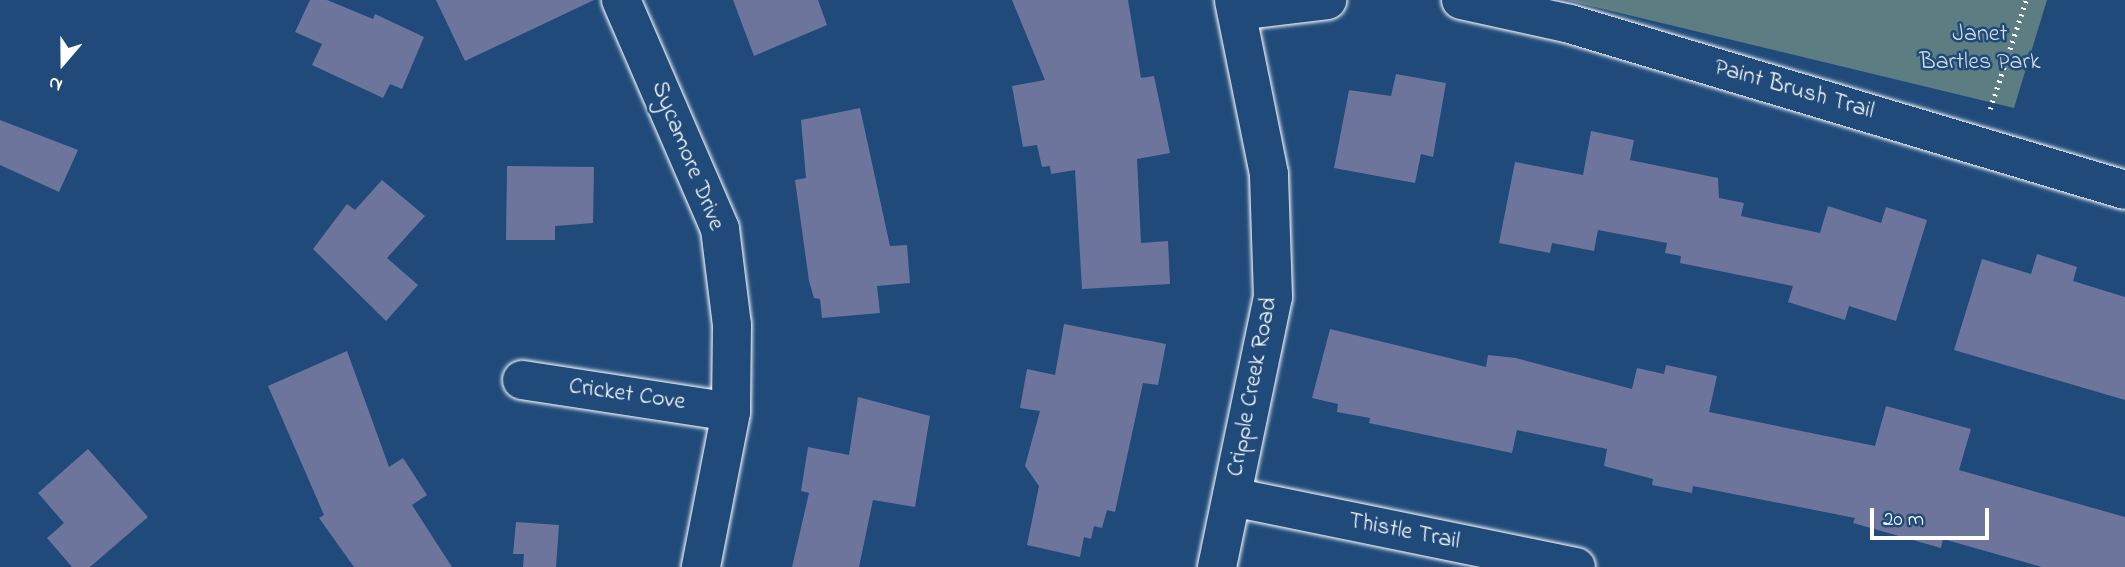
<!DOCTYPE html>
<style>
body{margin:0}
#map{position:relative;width:2125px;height:567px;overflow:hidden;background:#1f4a7a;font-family:"Indie Flower",sans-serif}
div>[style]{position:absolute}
.green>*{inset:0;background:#5c7d82}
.building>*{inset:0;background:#6d759d}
.path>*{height:4.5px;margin-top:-2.25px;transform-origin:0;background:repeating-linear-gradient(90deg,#fff 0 2px,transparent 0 7px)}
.roads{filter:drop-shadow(0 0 2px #fff) drop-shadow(0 0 2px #fff)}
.minor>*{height:38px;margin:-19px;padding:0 19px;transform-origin:19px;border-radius:19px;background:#1f4a7a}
span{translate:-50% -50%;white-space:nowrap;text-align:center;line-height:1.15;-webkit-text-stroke:5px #1f4a7a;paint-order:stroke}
.park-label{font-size:24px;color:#d6dee0}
.street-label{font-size:24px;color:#fff}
.north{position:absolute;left:28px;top:28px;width:70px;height:70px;-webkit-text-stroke:5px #1f4a7a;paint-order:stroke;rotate:200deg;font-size:19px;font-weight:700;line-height:28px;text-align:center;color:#fff}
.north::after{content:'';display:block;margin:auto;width:24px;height:32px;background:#fff;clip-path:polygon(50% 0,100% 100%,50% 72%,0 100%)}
.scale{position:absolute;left:1870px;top:508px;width:119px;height:32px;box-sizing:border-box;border:4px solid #fff;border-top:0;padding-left:9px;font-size:21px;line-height:24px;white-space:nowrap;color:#fff;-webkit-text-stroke:5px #1f4a7a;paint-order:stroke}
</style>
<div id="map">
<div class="green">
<i style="clip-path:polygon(1566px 0,2047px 0,2014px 108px)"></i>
</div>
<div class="building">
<i style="clip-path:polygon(310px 0,327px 0,373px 19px,375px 14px,424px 37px,402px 89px,390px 84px,383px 98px,312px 65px,322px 44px,295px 32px)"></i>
<i style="clip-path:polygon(436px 0,594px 0,465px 61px)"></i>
<i style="clip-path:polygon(733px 0,818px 0,827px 25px,754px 56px)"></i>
<i style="clip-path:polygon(1012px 0,1128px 0,1141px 78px,1154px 76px,1170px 153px,1137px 159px,1141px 243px,1168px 241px,1170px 284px,1082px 289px,1075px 170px,1051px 174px,1050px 166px,1042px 167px,1037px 145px,1023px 147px,1012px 86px,1045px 80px)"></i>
<i style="clip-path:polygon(1396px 74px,1446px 83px,1433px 157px,1421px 154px,1415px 183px,1334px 168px,1349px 90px,1391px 96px)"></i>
<i style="clip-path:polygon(860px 108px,890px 246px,907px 245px,910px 283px,877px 286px,880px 313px,822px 318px,820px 299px,814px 298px,809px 281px,795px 180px,806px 178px,801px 120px)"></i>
<i style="clip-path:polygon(0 120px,78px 150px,59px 192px,0 165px)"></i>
<i style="clip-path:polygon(1591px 131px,1634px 140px,1630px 160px,1718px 178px,1719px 198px,1744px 203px,1741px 216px,1820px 233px,1828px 206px,1881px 223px,1886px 207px,1927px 220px,1896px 321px,1849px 306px,1845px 320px,1788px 302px,1793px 286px,1680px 263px,1681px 256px,1665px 253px,1667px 243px,1598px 230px,1594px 251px,1552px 243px,1550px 253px,1499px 243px,1515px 162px,1583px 175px)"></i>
<i style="clip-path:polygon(507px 166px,594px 167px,593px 223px,555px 226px,555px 240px,506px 240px)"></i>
<i style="clip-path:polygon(382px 180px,425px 216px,387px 258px,418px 285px,386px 321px,313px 249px,347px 204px,355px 210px)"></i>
<i style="clip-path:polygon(2037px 254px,2077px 267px,2073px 281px,2125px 297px,2125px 400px,1954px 350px,1982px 259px,2031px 274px)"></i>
<i style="clip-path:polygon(1064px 324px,1166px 344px,1158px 385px,1143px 383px,1115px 512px,1107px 510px,1102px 528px,1094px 526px,1091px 539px,1084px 537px,1080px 557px,1027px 545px,1039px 486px,1025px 466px,1040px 411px,1020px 408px,1027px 369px,1055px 375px)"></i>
<i style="clip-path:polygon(1330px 329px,1486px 367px,1488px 355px,1516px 358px,1632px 389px,1637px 368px,1664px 374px,1666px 365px,1717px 376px,1709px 412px,1875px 446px,1886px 406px,1971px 429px,1959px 470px,2125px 517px,2125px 567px,2042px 567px,1943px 539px,1941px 548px,1853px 523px,1855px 518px,1693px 486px,1692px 493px,1652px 485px,1653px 479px,1604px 466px,1607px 449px,1517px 430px,1512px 453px,1369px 423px,1370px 418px,1337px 412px,1338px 404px,1312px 398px)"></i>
<i style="clip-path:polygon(347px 351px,389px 467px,403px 458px,427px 495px,412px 505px,452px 567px,354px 567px,319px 518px,324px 515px,268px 386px)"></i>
<i style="clip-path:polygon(858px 397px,930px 416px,915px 507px,873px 500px,859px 567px,792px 567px,809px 493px,801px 491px,808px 447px,849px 455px)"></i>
<i style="clip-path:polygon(88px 449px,148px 517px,90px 567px,72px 567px,47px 538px,64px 523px,38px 493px)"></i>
<i style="clip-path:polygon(516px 522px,559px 525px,556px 567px,523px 567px,524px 554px,513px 554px)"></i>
</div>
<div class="path">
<i style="left:1990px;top:109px;width:115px;rotate:-71.7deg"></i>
</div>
<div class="roads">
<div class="minor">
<i style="left:621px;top:0;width:249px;rotate:66.6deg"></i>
<i style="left:720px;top:229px;width:97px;rotate:82.9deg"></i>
<i style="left:732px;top:325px;width:87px;rotate:90.7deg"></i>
<i style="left:731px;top:412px;width:158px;rotate:101deg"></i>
<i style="left:1461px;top:0;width:112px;rotate:12.4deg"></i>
<i style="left:1570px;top:24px;width:579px;rotate:16.65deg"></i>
<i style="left:1238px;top:11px;width:90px;rotate:-7deg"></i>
<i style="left:522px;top:380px;width:211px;rotate:8.7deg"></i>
<i style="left:1232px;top:497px;width:351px;rotate:11.5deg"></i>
<i style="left:1217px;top:567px;width:276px;rotate:-78.3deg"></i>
<i style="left:1273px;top:297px;width:123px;rotate:-91.9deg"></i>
<i style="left:1269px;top:174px;width:177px;rotate:-101.4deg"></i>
</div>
</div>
<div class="park-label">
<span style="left:1980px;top:49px">Janet<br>Bartles Park</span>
</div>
<div class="street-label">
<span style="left:1794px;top:90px;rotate:16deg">Paint Brush Trail</span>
<span style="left:687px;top:156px;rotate:68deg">Sycamore Drive</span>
<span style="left:1253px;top:387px;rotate:-79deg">Cripple Creek Road</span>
<span style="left:627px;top:395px;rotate:8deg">Cricket Cove</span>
<span style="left:1404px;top:532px;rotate:11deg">Thistle Trail</span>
</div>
<div class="north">N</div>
<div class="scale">20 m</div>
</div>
